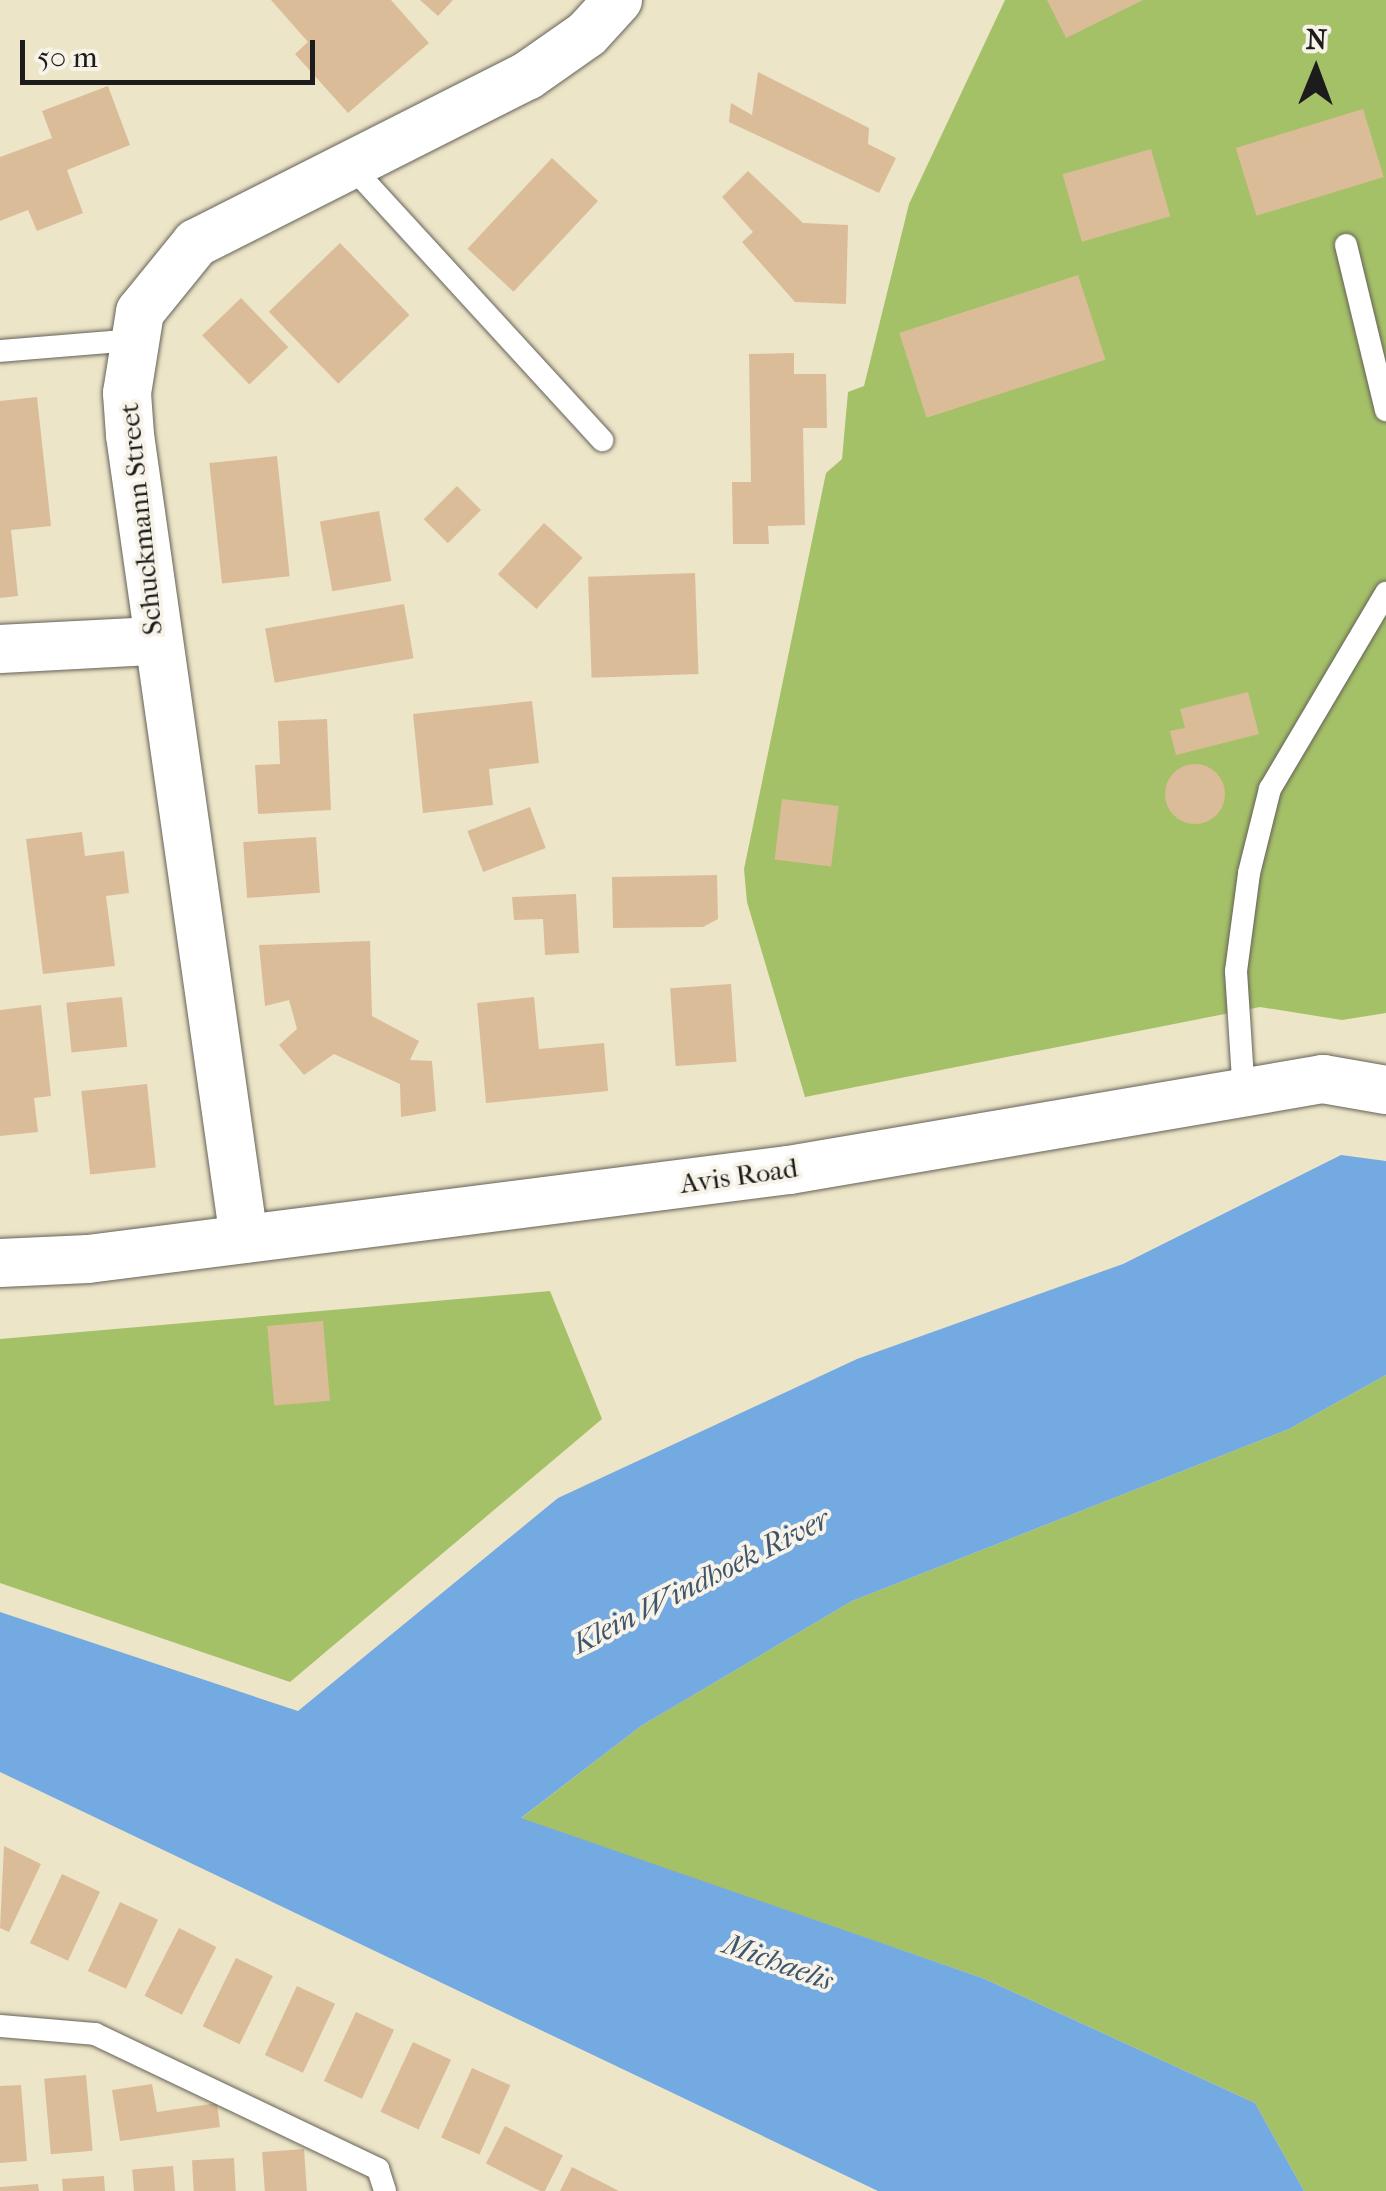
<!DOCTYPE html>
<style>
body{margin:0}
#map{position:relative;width:1386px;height:2191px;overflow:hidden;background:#ede5c8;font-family:"IM FELL French Canon",serif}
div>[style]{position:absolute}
.green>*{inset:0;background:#a5c168}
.water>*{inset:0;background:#74aae2}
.building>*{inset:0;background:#dbbc98;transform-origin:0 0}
.round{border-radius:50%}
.roads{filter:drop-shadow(0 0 2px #656258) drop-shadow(0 0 2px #656258)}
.service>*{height:22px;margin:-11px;padding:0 11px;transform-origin:11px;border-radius:11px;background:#fff}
.minor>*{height:48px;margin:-24px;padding:0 24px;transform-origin:24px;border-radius:24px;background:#fff}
span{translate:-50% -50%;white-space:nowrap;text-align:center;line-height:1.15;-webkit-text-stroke:8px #f7f3e8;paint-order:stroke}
.street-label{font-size:28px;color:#1c1c1c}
.water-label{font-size:30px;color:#3f556b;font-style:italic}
.north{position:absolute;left:1266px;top:20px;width:100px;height:100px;-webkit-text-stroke:8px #f7f3e8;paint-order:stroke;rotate:1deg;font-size:28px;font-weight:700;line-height:40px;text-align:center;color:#1c1c1c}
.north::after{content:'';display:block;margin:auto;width:35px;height:45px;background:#1c1c1c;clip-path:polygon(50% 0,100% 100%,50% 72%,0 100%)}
.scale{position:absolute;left:20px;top:40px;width:295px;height:45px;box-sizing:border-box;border:5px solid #1c1c1c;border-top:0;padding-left:12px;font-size:30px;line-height:35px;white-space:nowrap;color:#1c1c1c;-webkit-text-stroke:8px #f7f3e8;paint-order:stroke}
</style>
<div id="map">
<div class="green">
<i style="clip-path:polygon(1005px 0,1386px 0,1386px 1013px,1342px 1020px,1260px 1007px,805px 1097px,747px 902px,744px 869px,826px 473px,842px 459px,848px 392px,864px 386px,909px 204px)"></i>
<i style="clip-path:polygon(550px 1291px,602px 1419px,290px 1682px,0 1583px,0 1339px)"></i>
<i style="clip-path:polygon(1386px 1375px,1386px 2191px,1304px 2191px,1255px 2103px,985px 1979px,520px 1819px,641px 1726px,852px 1601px,1289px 1429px)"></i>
</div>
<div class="water">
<i style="clip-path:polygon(1341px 1155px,1386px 1161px,1386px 1375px,1289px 1429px,852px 1601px,641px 1726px,521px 1818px,985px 1979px,1255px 2103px,1304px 2191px,878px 2191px,0 1772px,0 1612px,298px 1711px,558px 1498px,857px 1359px,1123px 1264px)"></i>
</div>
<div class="building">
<i style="clip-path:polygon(271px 0,391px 0,429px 43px,348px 113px,295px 54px,308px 42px)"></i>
<i style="clip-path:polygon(420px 0,453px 0,438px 16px)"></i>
<i style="clip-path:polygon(1047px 0,1143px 0,1066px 38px)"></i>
<i style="clip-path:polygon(758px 72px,869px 128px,868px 144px,896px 158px,879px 193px,729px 122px,731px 103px,752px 115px)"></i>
<i style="clip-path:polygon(108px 86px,130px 145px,67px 170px,83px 213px,37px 231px,28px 210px,0 221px,0 157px,52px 138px,42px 111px)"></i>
<i style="left:1363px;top:109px;width:71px;height:133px;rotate:73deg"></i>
<i style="left:1151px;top:149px;width:70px;height:92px;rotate:74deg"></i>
<i style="left:552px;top:158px;width:63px;height:124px;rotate:43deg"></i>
<i style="clip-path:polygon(748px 171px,803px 223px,848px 225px,846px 304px,795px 302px,742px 242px,753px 232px,722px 197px)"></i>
<i style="left:340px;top:243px;width:100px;height:99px;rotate:46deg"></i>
<i style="left:1078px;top:275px;width:89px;height:188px;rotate:72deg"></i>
<i style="left:241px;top:298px;width:68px;height:54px;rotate:46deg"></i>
<i style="clip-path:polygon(794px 353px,794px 374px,826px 374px,827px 428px,803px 428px,805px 525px,768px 526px,769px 544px,733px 544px,732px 482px,751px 482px,749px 354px)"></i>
<i style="clip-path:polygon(37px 397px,51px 526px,11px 530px,18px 596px,0 598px,0 401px)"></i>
<i style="left:277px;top:456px;width:121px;height:68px;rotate:84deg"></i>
<i style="left:457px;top:486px;width:34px;height:47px;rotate:45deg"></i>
<i style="left:379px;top:511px;width:71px;height:60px;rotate:80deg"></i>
<i style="left:544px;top:523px;width:52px;height:69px;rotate:42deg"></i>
<i style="left:695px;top:573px;width:101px;height:107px;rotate:88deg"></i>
<i style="left:404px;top:604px;width:55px;height:141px;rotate:80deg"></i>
<i style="clip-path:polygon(1248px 692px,1259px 734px,1176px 755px,1170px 731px,1185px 728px,1180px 709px)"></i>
<i style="clip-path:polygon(532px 701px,539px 763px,489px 769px,493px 805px,423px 813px,413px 714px)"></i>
<i style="clip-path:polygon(327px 719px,331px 810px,258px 814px,255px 765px,280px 764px,278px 721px)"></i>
<i class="round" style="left:1165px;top:764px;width:60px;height:60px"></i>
<i style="left:782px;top:799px;width:57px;height:61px;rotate:7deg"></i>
<i style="left:530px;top:807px;width:44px;height:67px;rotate:69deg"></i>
<i style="clip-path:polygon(82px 832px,85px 856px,124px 851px,129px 893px,106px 896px,115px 966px,43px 974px,26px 839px)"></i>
<i style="left:316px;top:837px;width:56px;height:73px;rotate:86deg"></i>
<i style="clip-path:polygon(717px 875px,718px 919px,703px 927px,613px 928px,612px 877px)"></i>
<i style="clip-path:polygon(576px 894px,579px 953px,545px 955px,543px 919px,514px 920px,512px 897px)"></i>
<i style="clip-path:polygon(370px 941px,372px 1016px,419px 1041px,410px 1060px,432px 1061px,436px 1111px,401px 1117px,400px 1084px,334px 1054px,304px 1075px,279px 1045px,297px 1029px,289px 1000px,265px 1006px,259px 945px)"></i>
<i style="left:731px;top:984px;width:78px;height:61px;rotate:86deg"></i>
<i style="left:122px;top:997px;width:50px;height:56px;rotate:84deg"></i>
<i style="clip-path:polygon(534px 997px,539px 1049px,604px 1043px,608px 1091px,486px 1103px,477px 1003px)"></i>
<i style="clip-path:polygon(41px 1005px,51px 1096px,34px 1098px,38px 1132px,0 1136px,0 1010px)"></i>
<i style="left:147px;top:1084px;width:84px;height:66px;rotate:84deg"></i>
<i style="left:323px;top:1321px;width:80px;height:56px;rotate:85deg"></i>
<i style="clip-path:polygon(4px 1846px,41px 1864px,9px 1932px,0 1928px)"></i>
<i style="left:62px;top:1874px;width:42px;height:76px;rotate:25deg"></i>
<i style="left:120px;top:1902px;width:42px;height:76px;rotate:25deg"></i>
<i style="left:179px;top:1928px;width:42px;height:76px;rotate:27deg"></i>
<i style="left:236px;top:1958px;width:41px;height:76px;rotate:26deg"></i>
<i style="left:297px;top:1986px;width:42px;height:76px;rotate:25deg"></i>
<i style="left:356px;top:2012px;width:42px;height:76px;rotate:25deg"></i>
<i style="left:413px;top:2042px;width:42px;height:77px;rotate:25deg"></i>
<i style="left:472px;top:2068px;width:42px;height:76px;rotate:24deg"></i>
<i style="left:86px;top:2075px;width:76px;height:42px;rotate:85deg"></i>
<i style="clip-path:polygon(152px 2084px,157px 2112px,217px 2103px,220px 2127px,120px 2141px,112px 2090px)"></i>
<i style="clip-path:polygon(21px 2085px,27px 2161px,0 2163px,0 2086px)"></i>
<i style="left:505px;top:2126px;width:65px;height:42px;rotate:27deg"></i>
<i style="left:304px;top:2149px;width:42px;height:42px;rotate:86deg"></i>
<i style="left:234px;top:2158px;width:33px;height:42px;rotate:87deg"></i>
<i style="left:173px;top:2166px;width:25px;height:41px;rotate:85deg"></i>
<i style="clip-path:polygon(572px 2167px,619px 2191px,560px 2191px)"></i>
<i style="clip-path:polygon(104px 2176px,105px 2191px,63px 2191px,62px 2179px)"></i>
<i style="clip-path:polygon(38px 2184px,39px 2191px,0 2191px,0 2187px)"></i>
</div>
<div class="roads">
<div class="service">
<i style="left:351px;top:166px;width:372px;rotate:47.5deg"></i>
<i style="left:1346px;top:245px;width:170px;rotate:76.4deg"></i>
<i style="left:0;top:351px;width:134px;rotate:-4.7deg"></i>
<i style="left:1244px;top:1095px;width:124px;rotate:-93.7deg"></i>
<i style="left:1236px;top:971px;width:99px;rotate:-82.4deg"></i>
<i style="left:1249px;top:873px;width:87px;rotate:-76deg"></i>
<i style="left:1270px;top:789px;width:228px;rotate:-59.4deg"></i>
<i style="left:0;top:2026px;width:95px;rotate:4.8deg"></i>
<i style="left:95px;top:2034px;width:314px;rotate:25.5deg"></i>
<i style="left:378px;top:2169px;width:23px;rotate:72deg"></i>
</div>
<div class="minor">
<i style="left:0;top:649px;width:155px;rotate:-3deg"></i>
<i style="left:244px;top:1239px;width:812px;rotate:-98.07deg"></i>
<i style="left:130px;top:435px;width:42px;rotate:-94.1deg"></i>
<i style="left:127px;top:393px;width:82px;rotate:-80.9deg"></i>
<i style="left:140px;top:312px;width:89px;rotate:-50.9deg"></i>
<i style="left:196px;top:243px;width:371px;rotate:-26.8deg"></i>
<i style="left:527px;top:76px;width:73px;rotate:-35deg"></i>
<i style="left:587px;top:34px;width:46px;rotate:-47.6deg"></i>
<i style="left:0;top:1263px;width:88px;rotate:-2.6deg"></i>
<i style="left:88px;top:1259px;width:707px;rotate:-7.24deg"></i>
<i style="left:789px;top:1170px;width:542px;rotate:-9.67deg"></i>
<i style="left:1323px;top:1079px;width:64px;rotate:9.9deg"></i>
</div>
</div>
<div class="street-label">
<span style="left:141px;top:519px;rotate:-96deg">Schuckmann Street</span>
<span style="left:739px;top:1176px;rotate:-8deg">Avis Road</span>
</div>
<div class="water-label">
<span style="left:701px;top:1582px;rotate:-27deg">Klein Windhoek River</span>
<span style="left:778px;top:1963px;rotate:20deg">Michaelis</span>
</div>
<div class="north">N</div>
<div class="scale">50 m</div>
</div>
